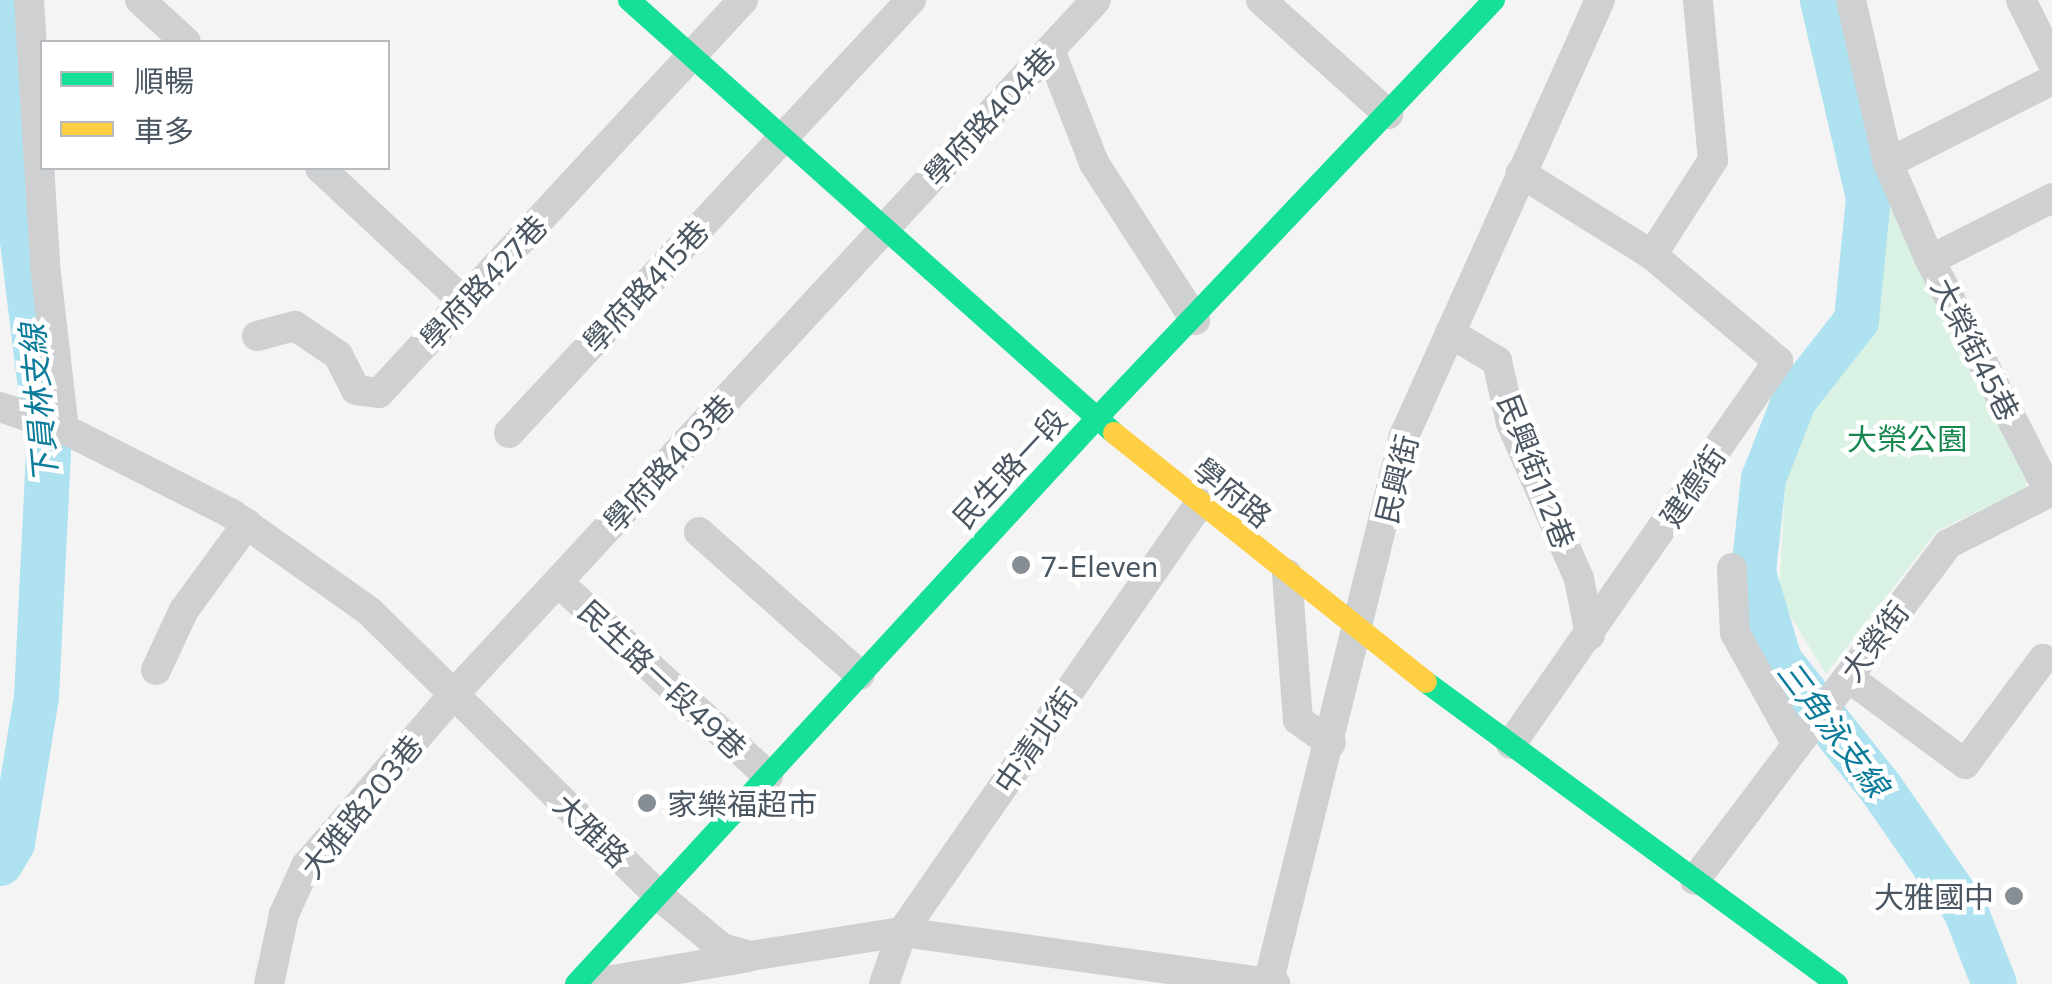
<!DOCTYPE html>
<meta charset="utf-8">
<style>
body{margin:0}
#map{position:relative;width:2052px;height:984px;overflow:hidden;background:#f4f4f4;font-family:Commissioner,"Noto Sans TC",sans-serif}
div>[style]{position:absolute}
.green>*{inset:0;background:#d9f2e3}
.river>*{height:45px;margin:-22.5px;padding:0 22.5px;transform-origin:22.5px;border-radius:22.5px;background:#aee2f0}
.street>*{height:30px;margin:-15px;padding:0 15px;transform-origin:15px;border-radius:15px;background:#ced0d2}
.fast>*{height:22px;margin:-11px;padding:0 11px;transform-origin:11px;border-radius:11px;background:#16e098}
.slow>*{height:22px;margin:-11px;padding:0 11px;transform-origin:11px;border-radius:11px;background:#ffcf43}
.dots>*{width:28px;height:28px;translate:-50% -50%;box-sizing:border-box;border:5px solid #fff;border-radius:50%}
span{translate:-50% -50%;white-space:nowrap;text-align:center;line-height:1.15;-webkit-text-stroke:9px #fff;paint-order:stroke}
.street-label{font-size:30px;color:#4a5661}
.park-label{font-size:30px;color:#17864f}
.poi-label{font-size:30px;color:#4a5661}
.left{translate:0 -50%;text-align:left}
.right{translate:-100% -50%;text-align:right}
.water-label{font-size:32px;color:#0c7c9b;font-style:italic}
.legend{position:absolute;left:40px;top:40px;width:350px;height:130px;box-sizing:border-box;background:#fff;border:2px solid #b7bbc0;margin:0;padding:12px 18px;list-style:none;font-size:30px;color:#4a5661}
.legend li{display:flex;align-items:center;gap:20px;height:50px}
.legend b{width:50px;border:2px solid #b7bbc0}
</style>
<div id="map">
<div class="green">
<i style="clip-path:polygon(1886px 166px,2031px 467px,2025px 488px,1937px 531px,1826px 674px,1779px 597px,1786px 469px,1814px 402px,1867px 335px,1881px 302px)"></i>
</div>
<div class="river">
<i style="left:1822px;top:0;width:202px;rotate:76.9deg"></i>
<i style="left:1868px;top:197px;width:124px;rotate:95.6deg"></i>
<i style="left:1856px;top:320px;width:100px;rotate:128.1deg"></i>
<i style="left:1794px;top:399px;width:85px;rotate:111.4deg"></i>
<i style="left:1763px;top:478px;width:95px;rotate:96.1deg"></i>
<i style="left:1753px;top:572px;width:92px;rotate:73.5deg"></i>
<i style="left:1779px;top:660px;width:166px;rotate:51.6deg"></i>
<i style="left:1882px;top:790px;width:146px;rotate:55.3deg"></i>
<i style="left:1965px;top:910px;width:79px;rotate:68.6deg"></i>
<i style="left:0;top:863px;width:23px;rotate:-59deg"></i>
<i style="left:12px;top:843px;width:148px;rotate:-80.7deg"></i>
<i style="left:36px;top:697px;width:244px;rotate:-87.2deg"></i>
<i style="left:48px;top:453px;width:286px;rotate:-97deg"></i>
<i style="left:13px;top:169px;width:169px;rotate:-90.7deg"></i>
</div>
<div class="street">
<i style="left:29px;top:0;width:265px;rotate:86.5deg"></i>
<i style="left:45px;top:265px;width:165px;rotate:83.4deg"></i>
<i style="left:140px;top:0;width:62px;rotate:42.4deg"></i>
<i style="left:1261px;top:0;width:171px;rotate:41.9deg"></i>
<i style="left:1851px;top:0;width:167px;rotate:77.2deg"></i>
<i style="left:1888px;top:163px;width:106px;rotate:66.6deg"></i>
<i style="left:1930px;top:260px;width:261px;rotate:62.8deg"></i>
<i style="left:2021px;top:0;width:69px;rotate:63.4deg"></i>
<i style="left:1050px;top:50px;width:121px;rotate:68.7deg"></i>
<i style="left:1094px;top:163px;width:187px;rotate:57.2deg"></i>
<i style="left:1888px;top:163px;width:184px;rotate:-26.8deg"></i>
<i style="left:320px;top:168px;width:197px;rotate:42.9deg"></i>
<i style="left:1652px;top:255px;width:113px;rotate:-57.3deg"></i>
<i style="left:1713px;top:160px;width:161px;rotate:-95.4deg"></i>
<i style="left:1930px;top:260px;width:137px;rotate:-26.9deg"></i>
<i style="left:1450px;top:333px;width:55px;rotate:30.8deg"></i>
<i style="left:1497px;top:361px;width:64px;rotate:77.3deg"></i>
<i style="left:1511px;top:423px;width:170px;rotate:66.4deg"></i>
<i style="left:1579px;top:579px;width:57px;rotate:78.9deg"></i>
<i style="left:257px;top:336px;width:39px;rotate:-15deg"></i>
<i style="left:295px;top:326px;width:52px;rotate:34deg"></i>
<i style="left:338px;top:355px;width:39px;rotate:63deg"></i>
<i style="left:356px;top:390px;width:23px;rotate:7deg"></i>
<i style="left:379px;top:393px;width:536px;rotate:-47.19deg"></i>
<i style="left:0;top:407px;width:68px;rotate:19deg"></i>
<i style="left:64px;top:429px;width:188px;rotate:26.8deg"></i>
<i style="left:232px;top:514px;width:168px;rotate:35.3deg"></i>
<i style="left:369px;top:611px;width:405px;rotate:44.5deg"></i>
<i style="left:658px;top:895px;width:83px;rotate:39.6deg"></i>
<i style="left:722px;top:948px;width:29px;rotate:16deg"></i>
<i style="left:750px;top:956px;width:154px;rotate:-9deg"></i>
<i style="left:902px;top:932px;width:377px;rotate:7.9deg"></i>
<i style="left:509px;top:433px;width:591px;rotate:-47.13deg"></i>
<i style="left:699px;top:532px;width:215px;rotate:41.6deg"></i>
<i style="left:1732px;top:568px;width:65px;rotate:87.4deg"></i>
<i style="left:1735px;top:633px;width:128px;rotate:61deg"></i>
<i style="left:1287px;top:574px;width:146px;rotate:85.7deg"></i>
<i style="left:1298px;top:720px;width:40px;rotate:34.9deg"></i>
<i style="left:558px;top:582px;width:286px;rotate:42.7deg"></i>
<i style="left:156px;top:670px;width:66px;rotate:-65deg"></i>
<i style="left:184px;top:610px;width:107px;rotate:-53.8deg"></i>
<i style="left:1848px;top:677px;width:146px;rotate:36.6deg"></i>
<i style="left:1965px;top:764px;width:131px;rotate:-53.4deg"></i>
<i style="left:1511px;top:744px;width:467px;rotate:-55.1deg"></i>
<i style="left:1778px;top:361px;width:165px;rotate:-139.9deg"></i>
<i style="left:1652px;top:255px;width:155px;rotate:-148deg"></i>
<i style="left:1695px;top:880px;width:421px;rotate:-53deg"></i>
<i style="left:1948px;top:544px;width:117px;rotate:-27deg"></i>
<i style="left:269px;top:984px;width:72px;rotate:-77.9deg"></i>
<i style="left:284px;top:914px;width:53px;rotate:-65.4deg"></i>
<i style="left:306px;top:866px;width:227px;rotate:-49.3deg"></i>
<i style="left:454px;top:694px;width:945px;rotate:-47.23deg"></i>
<i style="left:589px;top:984px;width:161px;rotate:-9.6deg"></i>
<i style="left:884px;top:984px;width:55px;rotate:-70.9deg"></i>
<i style="left:902px;top:932px;width:522px;rotate:-55.21deg"></i>
<i style="left:1268px;top:984px;width:565px;rotate:-76.06deg"></i>
<i style="left:1404px;top:436px;width:478px;rotate:-65.8deg"></i>
</div>
<div class="fast">
<i style="left:629px;top:0;width:650px;rotate:41.76deg"></i>
<i style="left:1426px;top:682px;width:510px;rotate:36.31deg"></i>
<i style="left:576px;top:984px;width:768px;rotate:-47.37deg"></i>
<i style="left:1096px;top:419px;width:578px;rotate:-46.47deg"></i>
</div>
<div class="slow">
<i style="left:1114px;top:433px;width:399px;rotate:38.6deg"></i>
</div>
<div class="dots">
<i style="left:1021px;top:565px;background:#868d94"></i>
<i style="left:647px;top:803px;background:#868d94"></i>
<i style="left:2014px;top:896px;background:#868d94"></i>
</div>
<div class="street-label">
<span style="left:989px;top:116px;rotate:-47deg">學府路404巷</span>
<span style="left:483px;top:282px;rotate:-47deg">學府路427巷</span>
<span style="left:645px;top:286px;rotate:-47deg">學府路415巷</span>
<span style="left:1976px;top:349px;rotate:63deg">大榮街45巷</span>
<span style="left:668px;top:463px;rotate:-47deg">學府路403巷</span>
<span style="left:1009px;top:468px;rotate:-47deg">民生路一段</span>
<span style="left:1537px;top:471px;rotate:69deg">民興街112巷</span>
<span style="left:1396px;top:479px;rotate:-76deg">民興街</span>
<span style="left:1692px;top:486px;rotate:-56deg">建德街</span>
<span style="left:1233px;top:492px;rotate:39deg">學府路</span>
<span style="left:1874px;top:641px;rotate:-53deg">大榮街</span>
<span style="left:663px;top:679px;rotate:43deg">民生路一段49巷</span>
<span style="left:1035px;top:740px;rotate:-55deg">中清北街</span>
<span style="left:361px;top:806px;rotate:-51deg">大雅路203巷</span>
<span style="left:592px;top:830px;rotate:44deg">大雅路</span>
</div>
<div class="park-label">
<span style="left:1907px;top:438px">大榮公園</span>
</div>
<div class="poi-label">
<span class="left" style="left:1041px;top:565px">7-Eleven</span>
<span class="left" style="left:667px;top:803px">家樂福超市</span>
<span class="right" style="left:1994px;top:896px">大雅國中</span>
</div>
<div class="water-label">
<span style="left:38px;top:404px;rotate:-95deg">下員林支線</span>
<span style="left:1834px;top:728px;rotate:53deg">三角泳支線</span>
</div>
<ul class="legend">
<li><b style="height:12px;background:#16e098"></b>順暢</li>
<li><b style="height:12px;background:#ffcf43"></b>車多</li>
</ul>
</div>
